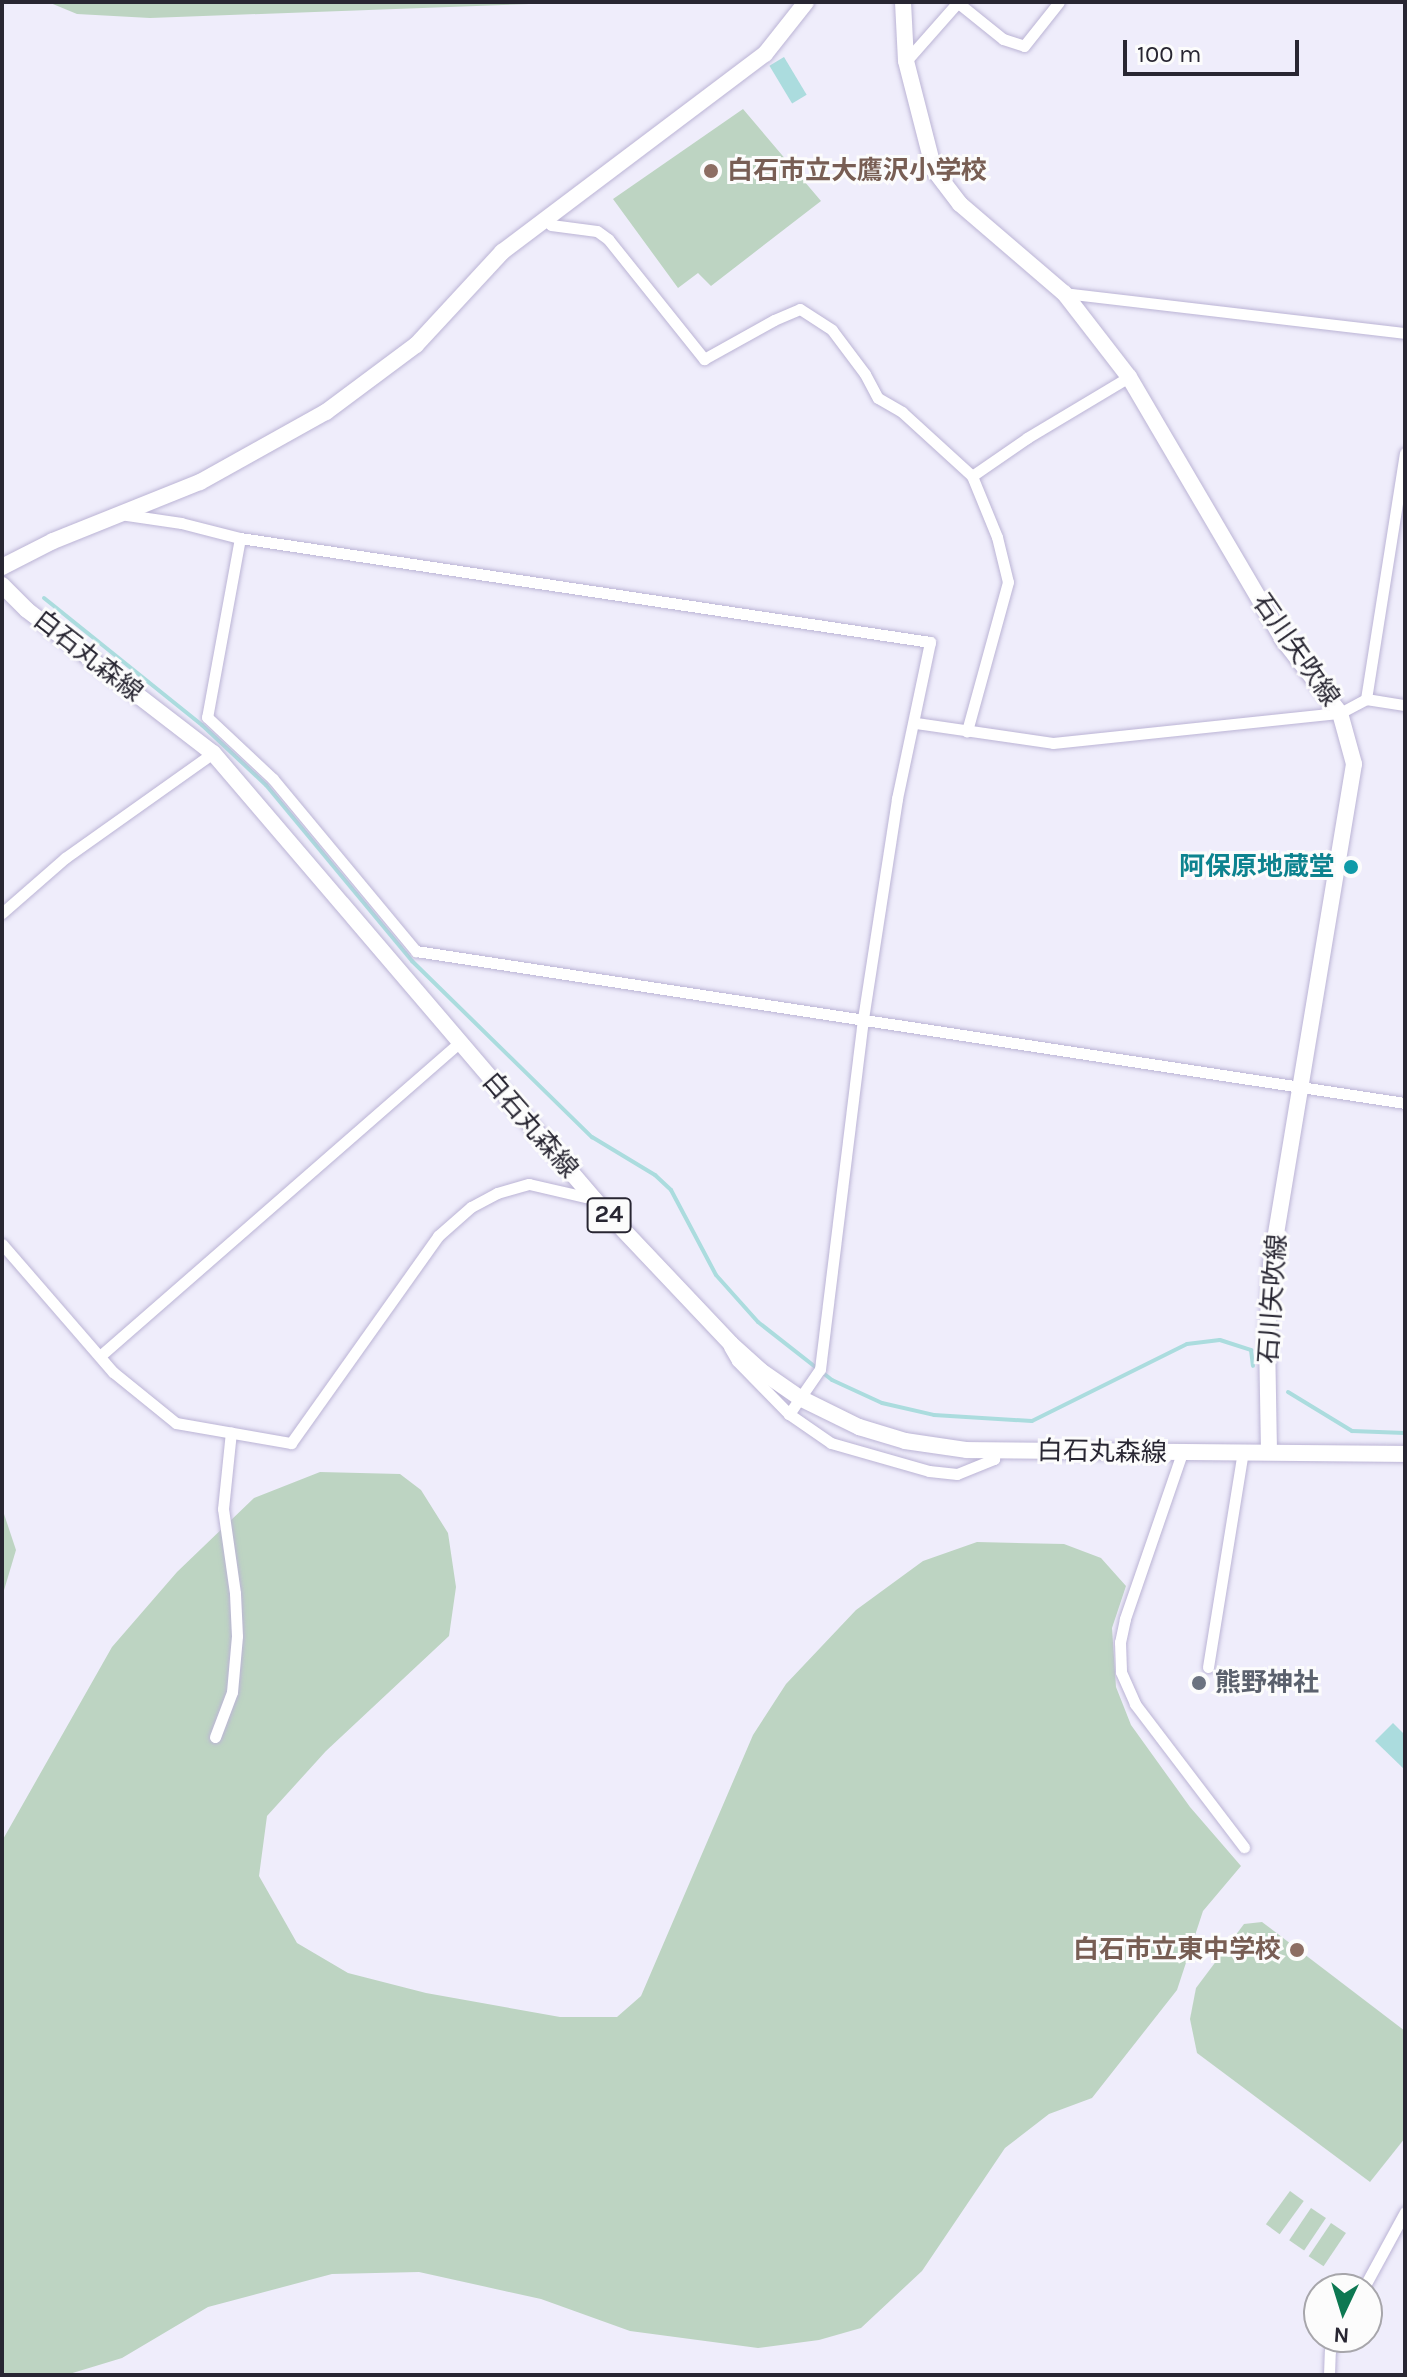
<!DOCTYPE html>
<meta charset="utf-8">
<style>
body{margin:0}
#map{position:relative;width:1407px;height:2377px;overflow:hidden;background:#efedfb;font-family:Karla,"Noto Sans JP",sans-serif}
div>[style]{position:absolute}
.green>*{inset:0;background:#bdd4c2;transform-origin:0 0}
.water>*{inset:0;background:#abdcde;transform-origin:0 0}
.stream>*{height:4px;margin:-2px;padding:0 2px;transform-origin:2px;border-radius:2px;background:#abdcde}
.roads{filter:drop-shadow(0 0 2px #bbb4d5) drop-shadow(0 0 2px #bbb4d5)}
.street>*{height:11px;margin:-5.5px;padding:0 5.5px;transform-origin:5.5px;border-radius:5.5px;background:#fff}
.secondary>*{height:16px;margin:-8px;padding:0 8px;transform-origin:8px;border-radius:8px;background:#fff}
.primary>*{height:16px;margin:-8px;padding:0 8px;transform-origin:8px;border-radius:8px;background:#fff}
.dots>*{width:22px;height:22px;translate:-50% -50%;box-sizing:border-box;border:4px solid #fcfcfc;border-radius:50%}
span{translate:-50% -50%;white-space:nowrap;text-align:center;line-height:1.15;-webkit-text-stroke:6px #fcfcfc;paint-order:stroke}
.shield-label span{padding:2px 6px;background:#fcfcfc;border:2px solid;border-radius:6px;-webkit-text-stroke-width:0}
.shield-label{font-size:24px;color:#282632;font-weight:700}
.education-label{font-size:26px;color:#785e54;font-weight:700}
.left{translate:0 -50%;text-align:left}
.right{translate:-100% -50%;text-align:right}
.street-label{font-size:26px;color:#282632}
.culture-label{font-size:26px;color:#0d838f;font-weight:700}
.worship-label{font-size:26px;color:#5b616d;font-weight:700}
.frame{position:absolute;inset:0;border:4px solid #282632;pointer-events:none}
.north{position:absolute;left:1303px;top:2273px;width:80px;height:80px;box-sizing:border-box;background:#fcfcfc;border:2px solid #a7a6ab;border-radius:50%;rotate:184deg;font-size:22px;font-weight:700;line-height:32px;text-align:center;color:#282632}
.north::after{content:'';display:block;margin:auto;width:28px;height:36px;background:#0d7852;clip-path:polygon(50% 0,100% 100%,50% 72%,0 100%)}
.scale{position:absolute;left:1123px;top:40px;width:176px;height:36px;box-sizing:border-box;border:4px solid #282632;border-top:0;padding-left:10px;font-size:24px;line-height:28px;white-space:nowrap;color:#282632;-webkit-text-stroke:6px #fcfcfc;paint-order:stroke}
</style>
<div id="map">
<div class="green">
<i style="clip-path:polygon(48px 2px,586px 2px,150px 18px,77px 14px)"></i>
<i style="clip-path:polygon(743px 109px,821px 201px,711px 286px,698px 273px,678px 288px,613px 199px)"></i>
<i style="clip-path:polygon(320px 1472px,400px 1474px,421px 1490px,448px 1533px,456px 1587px,449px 1636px,326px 1751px,267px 1816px,259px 1876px,297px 1943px,348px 1973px,426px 1993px,560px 2017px,617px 2017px,641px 1996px,753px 1735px,786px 1684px,856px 1610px,923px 1561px,977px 1542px,1064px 1544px,1101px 1558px,1126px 1586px,1112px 1628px,1116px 1687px,1131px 1725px,1190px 1807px,1241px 1866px,1203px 1911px,1177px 1990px,1092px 2098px,1049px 2114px,1005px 2148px,922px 2271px,861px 2328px,819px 2340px,758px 2348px,630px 2331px,541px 2299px,419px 2272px,332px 2274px,208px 2307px,122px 2358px,66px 2375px,2px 2375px,2px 1841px,112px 1647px,177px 1572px,254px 1498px)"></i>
<i style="clip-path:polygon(2px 1508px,16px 1550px,2px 1597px)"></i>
<i style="clip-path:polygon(1262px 1922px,1405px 2031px,1405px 2138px,1370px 2182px,1197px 2053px,1190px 2019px,1196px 1988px,1244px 1924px)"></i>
<i style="left:1290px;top:2191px;width:17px;height:41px;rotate:36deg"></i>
<i style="left:1311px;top:2208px;width:18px;height:39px;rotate:34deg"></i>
<i style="left:1331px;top:2223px;width:18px;height:40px;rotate:34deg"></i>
</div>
<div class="water">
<i style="left:784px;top:57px;width:44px;height:17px;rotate:59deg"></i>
<i style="clip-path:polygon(1393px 1723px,1405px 1735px,1405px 1770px,1375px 1741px)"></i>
</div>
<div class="stream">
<i style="left:44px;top:598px;width:203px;rotate:38.8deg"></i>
<i style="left:202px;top:725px;width:88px;rotate:43.2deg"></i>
<i style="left:266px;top:785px;width:229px;rotate:50.3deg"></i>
<i style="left:412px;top:961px;width:252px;rotate:44.4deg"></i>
<i style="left:592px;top:1137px;width:74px;rotate:31.1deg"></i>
<i style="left:655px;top:1175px;width:22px;rotate:43deg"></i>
<i style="left:671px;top:1190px;width:96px;rotate:62.1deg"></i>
<i style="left:716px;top:1275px;width:63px;rotate:48.2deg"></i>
<i style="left:758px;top:1322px;width:94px;rotate:38.1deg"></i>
<i style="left:832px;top:1380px;width:55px;rotate:24.7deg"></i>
<i style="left:882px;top:1403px;width:53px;rotate:13deg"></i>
<i style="left:934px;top:1415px;width:98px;rotate:3.5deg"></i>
<i style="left:1032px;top:1421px;width:173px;rotate:-26.4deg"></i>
<i style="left:1187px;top:1344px;width:33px;rotate:-7deg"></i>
<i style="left:1220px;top:1340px;width:33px;rotate:18deg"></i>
<i style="left:1251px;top:1350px;width:16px;rotate:83deg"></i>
<i style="left:1288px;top:1392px;width:75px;rotate:31.4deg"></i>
<i style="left:1352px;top:1431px;width:53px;rotate:2.2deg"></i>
</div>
<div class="roads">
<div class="street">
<i style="left:957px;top:2px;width:59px;rotate:38.8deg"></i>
<i style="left:1003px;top:39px;width:22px;rotate:18deg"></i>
<i style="left:1024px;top:46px;width:56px;rotate:-51.5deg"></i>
<i style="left:906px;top:61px;width:79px;rotate:-48.6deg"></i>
<i style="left:546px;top:217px;width:9px;rotate:58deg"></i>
<i style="left:551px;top:225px;width:46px;rotate:7.4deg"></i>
<i style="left:597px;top:231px;width:14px;rotate:36deg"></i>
<i style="left:608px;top:239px;width:154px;rotate:51.3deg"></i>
<i style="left:704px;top:359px;width:80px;rotate:-29.1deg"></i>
<i style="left:774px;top:320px;width:28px;rotate:-23deg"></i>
<i style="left:800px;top:309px;width:38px;rotate:33deg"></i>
<i style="left:832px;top:330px;width:55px;rotate:53.1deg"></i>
<i style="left:865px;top:374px;width:27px;rotate:62deg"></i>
<i style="left:878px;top:398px;width:28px;rotate:30deg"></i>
<i style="left:902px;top:412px;width:95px;rotate:42.4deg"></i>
<i style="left:972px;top:476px;width:66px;rotate:67.7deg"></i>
<i style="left:997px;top:537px;width:46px;rotate:76.3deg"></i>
<i style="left:1008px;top:582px;width:155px;rotate:105.4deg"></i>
<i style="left:1064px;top:293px;width:343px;rotate:6.7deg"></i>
<i style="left:972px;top:476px;width:67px;rotate:-34.6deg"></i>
<i style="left:1027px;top:438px;width:119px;rotate:-30.9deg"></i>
<i style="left:120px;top:514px;width:62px;rotate:8.4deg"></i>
<i style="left:181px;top:523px;width:61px;rotate:14.3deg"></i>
<i style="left:240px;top:538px;width:698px;rotate:8.57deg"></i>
<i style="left:930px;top:642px;width:160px;rotate:101.9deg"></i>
<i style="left:897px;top:799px;width:223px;rotate:98.8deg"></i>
<i style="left:863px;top:1019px;width:353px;rotate:97deg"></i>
<i style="left:820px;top:1369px;width:55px;rotate:124.6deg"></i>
<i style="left:240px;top:538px;width:182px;rotate:100.4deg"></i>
<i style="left:207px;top:717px;width:91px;rotate:43.2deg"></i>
<i style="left:273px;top:779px;width:224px;rotate:50.3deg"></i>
<i style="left:416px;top:951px;width:1001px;rotate:8.74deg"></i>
<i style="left:1366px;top:699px;width:249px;rotate:-81deg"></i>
<i style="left:916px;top:723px;width:138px;rotate:8.3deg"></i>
<i style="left:1053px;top:743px;width:289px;rotate:-6deg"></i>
<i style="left:1340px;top:713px;width:30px;rotate:-28deg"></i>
<i style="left:1366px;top:699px;width:39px;rotate:9deg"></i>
<i style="left:2px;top:913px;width:84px;rotate:-41.1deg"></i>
<i style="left:65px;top:858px;width:181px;rotate:-35.4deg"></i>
<i style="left:2px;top:1244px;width:169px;rotate:49.1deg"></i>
<i style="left:113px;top:1372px;width:81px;rotate:39deg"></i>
<i style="left:176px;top:1423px;width:117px;rotate:9.9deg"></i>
<i style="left:291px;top:1443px;width:254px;rotate:-54.6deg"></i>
<i style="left:438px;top:1236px;width:44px;rotate:-41.3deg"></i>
<i style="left:471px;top:1207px;width:30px;rotate:-28deg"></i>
<i style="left:497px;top:1193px;width:33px;rotate:-16deg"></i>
<i style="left:529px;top:1184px;width:67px;rotate:13deg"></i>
<i style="left:729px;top:1347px;width:16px;rotate:60deg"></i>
<i style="left:737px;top:1361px;width:74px;rotate:45.5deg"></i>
<i style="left:789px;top:1414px;width:51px;rotate:34.6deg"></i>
<i style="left:831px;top:1443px;width:102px;rotate:15.9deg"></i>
<i style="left:929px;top:1471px;width:28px;rotate:6deg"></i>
<i style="left:957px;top:1474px;width:40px;rotate:-22deg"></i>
<i style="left:994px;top:1459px;width:8px;rotate:-83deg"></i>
<i style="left:100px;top:1356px;width:476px;rotate:-41.1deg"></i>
<i style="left:1182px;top:1453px;width:176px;rotate:109deg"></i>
<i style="left:1125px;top:1619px;width:24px;rotate:102deg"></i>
<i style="left:1120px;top:1642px;width:30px;rotate:88deg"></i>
<i style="left:1121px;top:1672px;width:35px;rotate:66deg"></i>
<i style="left:1135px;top:1704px;width:180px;rotate:52.7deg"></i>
<i style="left:1208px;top:1667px;width:218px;rotate:-80.8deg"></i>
<i style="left:215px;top:1737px;width:48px;rotate:-69.3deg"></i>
<i style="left:232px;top:1692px;width:56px;rotate:-84.9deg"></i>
<i style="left:237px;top:1636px;width:43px;rotate:-92.7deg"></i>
<i style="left:235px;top:1593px;width:85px;rotate:-98.1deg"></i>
<i style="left:223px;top:1509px;width:77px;rotate:-84.1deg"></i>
<i style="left:1363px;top:2289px;width:88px;rotate:-61.4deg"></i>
<i style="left:1329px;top:2375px;width:24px;rotate:-88deg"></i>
<i style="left:1330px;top:2351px;width:16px;rotate:-63deg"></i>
</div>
<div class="secondary">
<i style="left:903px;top:2px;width:59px;rotate:87.1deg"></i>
<i style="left:906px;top:61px;width:113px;rotate:75.6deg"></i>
<i style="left:934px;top:170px;width:43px;rotate:52.6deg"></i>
<i style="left:960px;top:204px;width:137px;rotate:40.6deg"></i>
<i style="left:1064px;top:293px;width:106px;rotate:52.3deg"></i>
<i style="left:1129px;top:377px;width:306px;rotate:59.6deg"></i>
<i style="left:1284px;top:641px;width:91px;rotate:52.1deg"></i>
<i style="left:1340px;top:713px;width:53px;rotate:74.6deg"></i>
<i style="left:1354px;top:764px;width:507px;rotate:99.43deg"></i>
<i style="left:1271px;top:1264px;width:73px;rotate:93.1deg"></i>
<i style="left:1267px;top:1337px;width:115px;rotate:89deg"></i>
<i style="left:2px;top:567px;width:57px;rotate:-27deg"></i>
<i style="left:53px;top:541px;width:158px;rotate:-21.9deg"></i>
<i style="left:200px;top:482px;width:144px;rotate:-29.1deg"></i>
<i style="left:326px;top:412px;width:112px;rotate:-36.7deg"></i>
<i style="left:416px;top:345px;width:127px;rotate:-47.2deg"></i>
<i style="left:502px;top:252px;width:329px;rotate:-37deg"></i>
<i style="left:765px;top:54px;width:66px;rotate:-51.7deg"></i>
</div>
<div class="primary">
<i style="left:2px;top:585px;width:35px;rotate:45deg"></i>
<i style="left:27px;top:610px;width:235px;rotate:37.6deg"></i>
<i style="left:213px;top:753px;width:587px;rotate:49.49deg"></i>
<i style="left:594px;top:1199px;width:199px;rotate:46.6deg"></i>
<i style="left:731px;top:1344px;width:40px;rotate:42deg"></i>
<i style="left:761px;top:1371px;width:47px;rotate:34.7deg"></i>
<i style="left:800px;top:1398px;width:66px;rotate:26.2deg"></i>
<i style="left:859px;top:1427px;width:48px;rotate:16.9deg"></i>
<i style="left:905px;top:1441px;width:63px;rotate:8.3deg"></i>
<i style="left:967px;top:1450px;width:438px;rotate:0.5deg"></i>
</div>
</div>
<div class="dots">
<i style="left:711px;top:171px;background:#8d6e63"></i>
<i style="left:1351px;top:867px;background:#0f9aa8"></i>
<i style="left:1199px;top:1683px;background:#6b7280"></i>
<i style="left:1297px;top:1950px;background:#8d6e63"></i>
</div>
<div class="shield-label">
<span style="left:609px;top:1215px">24</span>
</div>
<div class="education-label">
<span class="left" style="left:727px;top:171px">白石市立大鷹沢小学校</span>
<span class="right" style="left:1281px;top:1950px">白石市立東中学校</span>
</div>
<div class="street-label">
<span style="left:1296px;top:650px;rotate:55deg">石川矢吹線</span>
<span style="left:88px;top:656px;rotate:38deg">白石丸森線</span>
<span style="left:530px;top:1125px;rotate:49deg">白石丸森線</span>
<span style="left:1273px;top:1299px;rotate:-86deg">石川矢吹線</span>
<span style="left:1102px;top:1452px;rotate:1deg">白石丸森線</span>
</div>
<div class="culture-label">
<span class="right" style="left:1335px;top:867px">阿保原地蔵堂</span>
</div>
<div class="worship-label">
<span class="left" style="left:1215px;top:1683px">熊野神社</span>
</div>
<div class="frame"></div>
<div class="north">N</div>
<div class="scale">100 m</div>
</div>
